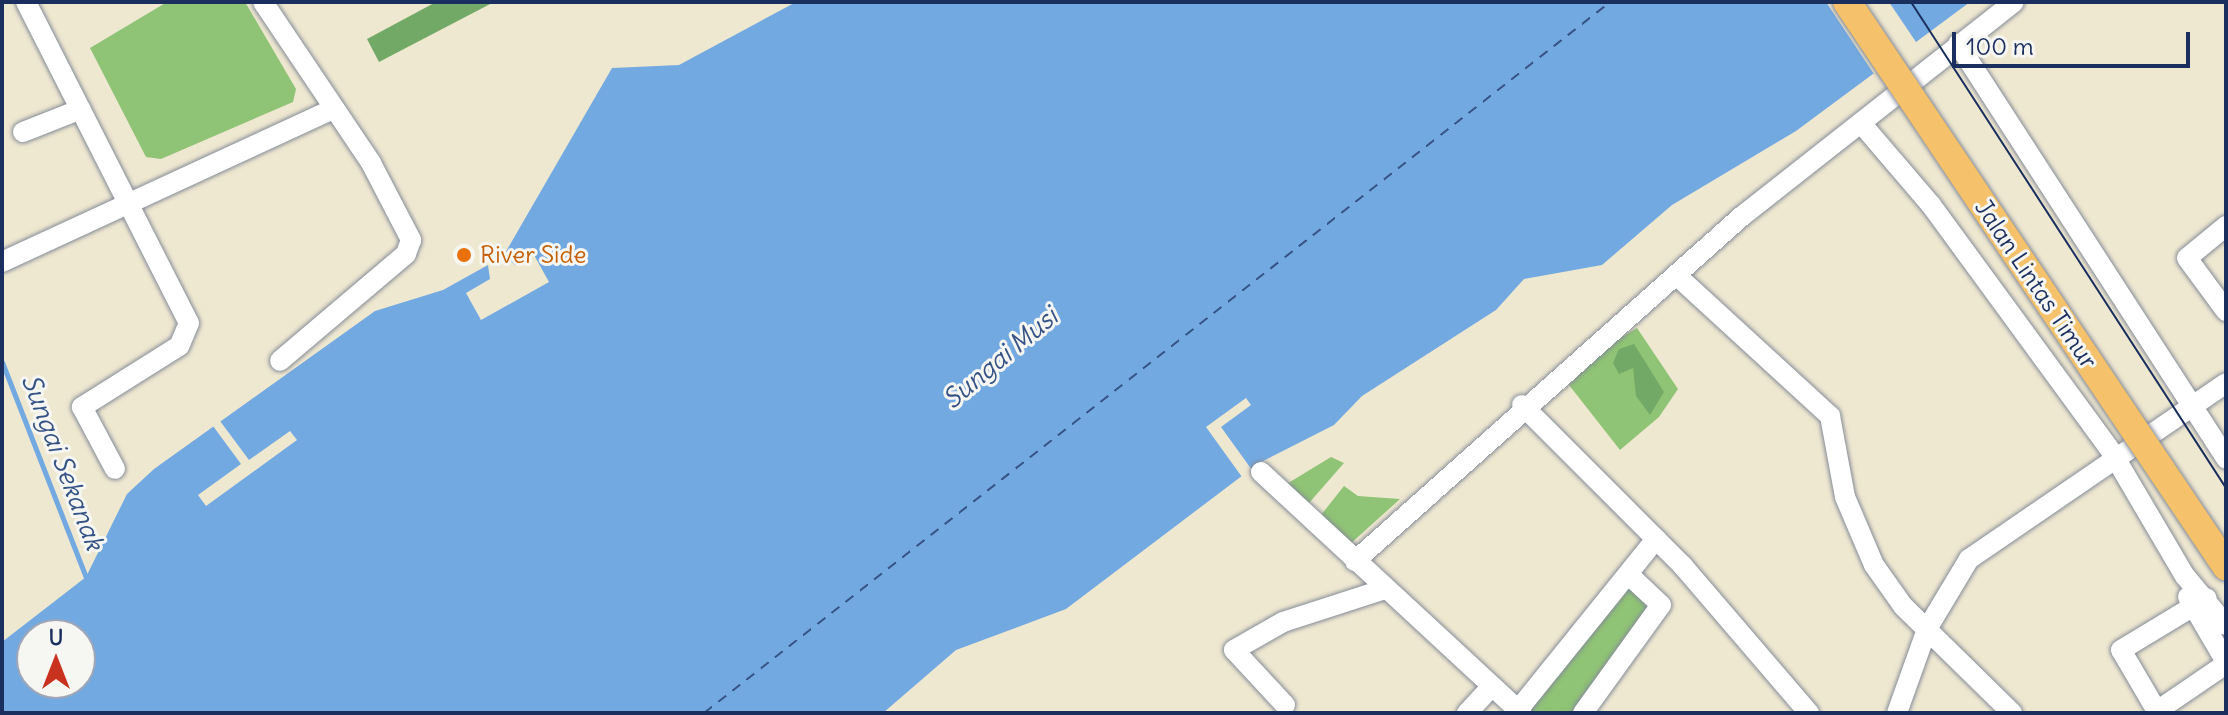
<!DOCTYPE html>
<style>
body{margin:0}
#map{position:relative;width:2228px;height:715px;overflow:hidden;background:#efe8d1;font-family:Delius,sans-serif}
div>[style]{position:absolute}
.green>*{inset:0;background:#8fc375}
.forest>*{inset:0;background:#73a966}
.water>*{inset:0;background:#73a9e1}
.pier>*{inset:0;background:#efe8d1}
.stream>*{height:5px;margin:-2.5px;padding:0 2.5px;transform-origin:2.5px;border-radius:2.5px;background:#73a9e1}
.ferry>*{height:2px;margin-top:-1px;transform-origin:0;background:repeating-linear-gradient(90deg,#355485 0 10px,transparent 0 18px)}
.roads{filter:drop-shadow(0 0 2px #858c98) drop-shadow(0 0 2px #858c98)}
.minor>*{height:20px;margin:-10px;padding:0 10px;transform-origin:10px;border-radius:10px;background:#fff}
.tram>*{height:2px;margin:-1px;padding:0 1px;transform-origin:1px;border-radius:1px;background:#1b2f5e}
.bridges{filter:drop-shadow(0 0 2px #858c98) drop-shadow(0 0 2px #858c98)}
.highway-bridge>*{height:28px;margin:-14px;padding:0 14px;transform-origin:14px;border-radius:14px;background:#f5c16b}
.dots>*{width:22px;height:22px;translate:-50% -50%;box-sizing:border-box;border:4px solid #f6f6f2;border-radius:50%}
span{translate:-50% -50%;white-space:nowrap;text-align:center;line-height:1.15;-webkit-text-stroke:6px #f6f6f2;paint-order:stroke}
.food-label{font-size:24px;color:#c56008}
.left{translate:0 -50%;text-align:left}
.street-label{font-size:24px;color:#1b2f5e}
.water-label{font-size:26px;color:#355485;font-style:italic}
.frame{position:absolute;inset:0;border:4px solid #1b2f5e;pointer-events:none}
.north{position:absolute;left:16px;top:619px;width:80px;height:80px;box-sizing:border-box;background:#f6f6f2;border:2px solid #9ea6b7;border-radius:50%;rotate:0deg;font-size:22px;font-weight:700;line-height:32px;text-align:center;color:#1b2f5e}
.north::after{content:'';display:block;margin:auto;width:28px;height:36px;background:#c8321e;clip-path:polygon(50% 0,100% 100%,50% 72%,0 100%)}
.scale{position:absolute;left:1952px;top:32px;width:238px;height:36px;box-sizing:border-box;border:4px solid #1b2f5e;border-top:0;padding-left:10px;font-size:24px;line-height:28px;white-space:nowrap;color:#1b2f5e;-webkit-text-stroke:6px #f6f6f2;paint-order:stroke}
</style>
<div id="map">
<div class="green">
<i style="clip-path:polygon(167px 2px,245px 2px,296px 89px,293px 102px,161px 159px,146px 157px,90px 48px)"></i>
<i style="clip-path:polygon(1637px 328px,1678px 389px,1659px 417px,1620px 450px,1569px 385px,1608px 345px)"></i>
<i style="clip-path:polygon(1331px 457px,1344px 463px,1309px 503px,1285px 485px)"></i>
<i style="clip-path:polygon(1344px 486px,1358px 496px,1400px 499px,1349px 545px,1321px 515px)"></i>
<i style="clip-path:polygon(1629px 586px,1655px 606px,1576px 713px,1530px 711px)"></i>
</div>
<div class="forest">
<i style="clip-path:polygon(436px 2px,494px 2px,379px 62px,367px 39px)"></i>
<i style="clip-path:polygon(1634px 344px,1664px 392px,1650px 415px,1636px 396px,1633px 368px,1619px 374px,1613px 363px,1619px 349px)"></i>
</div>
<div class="water">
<i style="clip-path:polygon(evenodd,796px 2px,1970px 2px,1796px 131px,1672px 205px,1602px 265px,1524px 279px,1496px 310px,1362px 396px,1334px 425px,1259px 463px,1066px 609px,956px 650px,883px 713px,2px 713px,2px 642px,86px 577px,127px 494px,154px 469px,375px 311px,443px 290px,488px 265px,490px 279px,466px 293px,481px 320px,549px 282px,534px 255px,515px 265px,504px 255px,612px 68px,679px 65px,796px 2px,32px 635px,80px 635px,80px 683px,32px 683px,32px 635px)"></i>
</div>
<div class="pier">
<i style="clip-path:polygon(1826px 2px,1889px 2px,1918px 45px,1876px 77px)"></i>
<i style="clip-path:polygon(1246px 398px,1251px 405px,1221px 427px,1252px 470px,1242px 477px,1206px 427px)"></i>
<i style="clip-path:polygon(220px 421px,249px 460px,290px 431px,297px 440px,206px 506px,198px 495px,241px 464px,213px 426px)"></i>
</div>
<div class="stream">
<i style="left:2px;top:362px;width:231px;rotate:68.7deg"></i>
</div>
<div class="ferry">
<i style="left:704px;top:713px;width:1152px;rotate:-38.12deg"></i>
</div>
<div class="roads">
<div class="minor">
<i style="left:26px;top:2px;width:360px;rotate:63.1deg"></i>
<i style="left:189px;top:323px;width:25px;rotate:113deg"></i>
<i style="left:179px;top:346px;width:115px;rotate:147.8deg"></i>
<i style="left:82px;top:407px;width:70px;rotate:62deg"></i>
<i style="left:263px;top:2px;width:194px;rotate:56.1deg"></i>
<i style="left:371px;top:163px;width:87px;rotate:62.5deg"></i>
<i style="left:411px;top:240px;width:15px;rotate:110deg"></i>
<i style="left:406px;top:254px;width:165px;rotate:139.7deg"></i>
<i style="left:1958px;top:44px;width:494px;rotate:57.1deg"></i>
<i style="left:1861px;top:123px;width:108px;rotate:49.5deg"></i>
<i style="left:1931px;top:205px;width:308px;rotate:53.8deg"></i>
<i style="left:2113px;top:454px;width:142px;rotate:59.5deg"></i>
<i style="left:2185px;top:576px;width:64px;rotate:50.1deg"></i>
<i style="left:23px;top:132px;width:62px;rotate:-21.6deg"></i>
<i style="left:2226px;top:226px;width:50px;rotate:140.6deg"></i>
<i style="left:2187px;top:258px;width:66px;rotate:53.7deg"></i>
<i style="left:2px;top:262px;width:365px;rotate:-24.8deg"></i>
<i style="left:1676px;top:275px;width:209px;rotate:42.5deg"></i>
<i style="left:1830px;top:416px;width:82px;rotate:79.5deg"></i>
<i style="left:1845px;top:497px;width:74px;rotate:66.9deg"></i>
<i style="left:1874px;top:565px;width:50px;rotate:54.7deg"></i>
<i style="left:1903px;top:606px;width:153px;rotate:44.5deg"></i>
<i style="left:1522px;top:405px;width:228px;rotate:45deg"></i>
<i style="left:1683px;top:566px;width:194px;rotate:49.4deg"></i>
<i style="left:1261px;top:472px;width:355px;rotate:42.8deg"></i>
<i style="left:1355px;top:561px;width:517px;rotate:-41.71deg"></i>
<i style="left:1741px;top:217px;width:347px;rotate:-38.2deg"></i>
<i style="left:2188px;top:597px;width:75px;rotate:59.7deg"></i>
<i style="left:1285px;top:705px;width:75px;rotate:-132.8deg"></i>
<i style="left:1234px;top:650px;width:56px;rotate:-29.7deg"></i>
<i style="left:1283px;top:622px;width:104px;rotate:-17.9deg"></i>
<i style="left:1518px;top:710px;width:220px;rotate:-51.1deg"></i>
<i style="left:2157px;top:711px;width:83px;rotate:-34.3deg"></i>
<i style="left:1467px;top:713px;width:34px;rotate:-47deg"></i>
<i style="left:1583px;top:713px;width:133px;rotate:-54.2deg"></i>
<i style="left:1661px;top:605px;width:44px;rotate:-136.8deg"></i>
<i style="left:1897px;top:713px;width:89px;rotate:-70.3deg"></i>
<i style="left:1927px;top:629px;width:82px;rotate:-59deg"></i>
<i style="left:1969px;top:559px;width:311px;rotate:-34.4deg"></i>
<i style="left:2158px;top:713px;width:73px;rotate:-120.4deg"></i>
<i style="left:2121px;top:650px;width:100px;rotate:-31.2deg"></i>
</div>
</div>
<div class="tram">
<i style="left:1911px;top:2px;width:579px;rotate:57.05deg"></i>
</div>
<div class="bridges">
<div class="highway-bridge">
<i style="left:1847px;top:2px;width:680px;rotate:56.1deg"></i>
</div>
</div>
<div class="dots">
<i style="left:464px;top:255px;background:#e8710a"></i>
</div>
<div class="food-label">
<span class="left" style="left:480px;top:255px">River Side</span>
</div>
<div class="street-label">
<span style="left:2036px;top:284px;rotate:56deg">Jalan Lintas Timur</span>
</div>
<div class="water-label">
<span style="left:1000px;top:358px;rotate:-40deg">Sungai Musi</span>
<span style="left:63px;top:462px;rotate:69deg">Sungai Sekanak</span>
</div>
<div class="frame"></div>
<div class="north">U</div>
<div class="scale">100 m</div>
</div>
